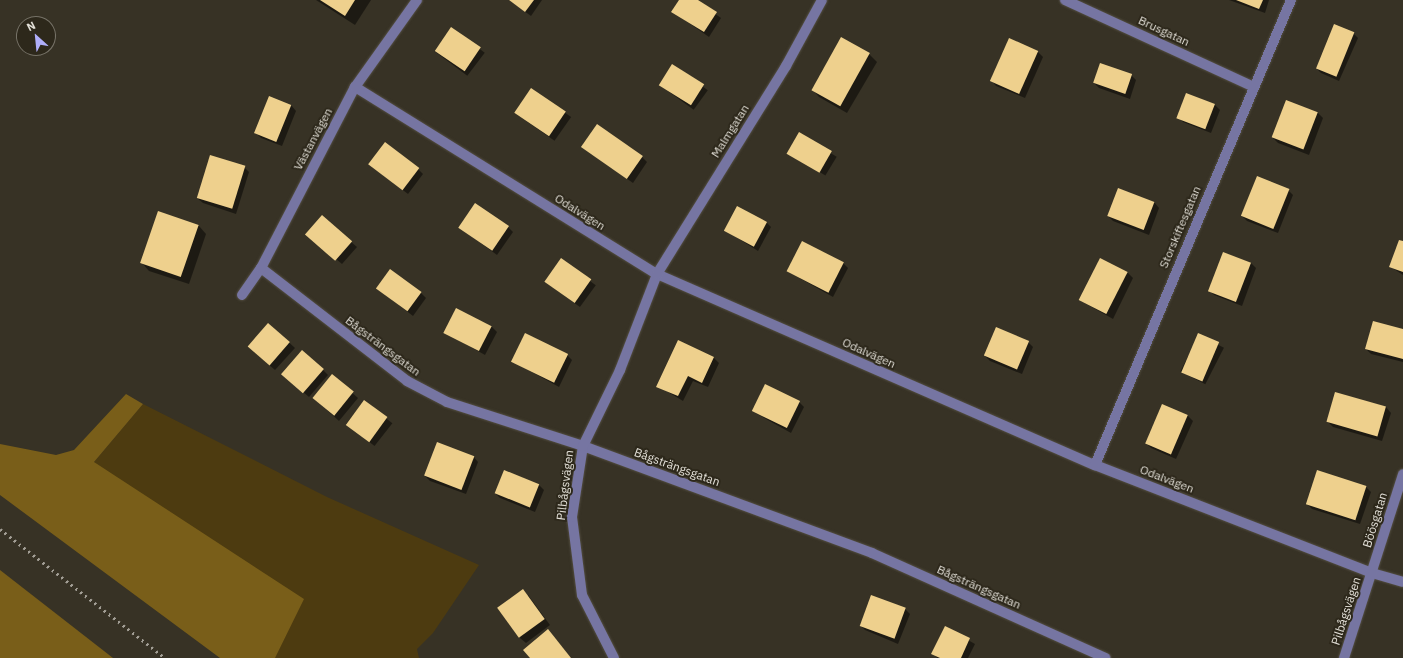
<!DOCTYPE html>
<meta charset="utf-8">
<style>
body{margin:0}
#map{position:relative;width:1403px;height:658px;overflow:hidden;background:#373225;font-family:"IBM Plex Sans",sans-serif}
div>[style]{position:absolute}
.green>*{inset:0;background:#4d3b10}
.forest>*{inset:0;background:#795e19}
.shadow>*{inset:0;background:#0007;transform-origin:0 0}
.building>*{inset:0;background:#eed08d;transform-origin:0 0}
.roads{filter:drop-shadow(0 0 1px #534e42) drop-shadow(0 0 1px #534e42)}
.minor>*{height:10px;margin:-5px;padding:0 5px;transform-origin:5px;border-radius:5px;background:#7675a2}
.rail>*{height:3px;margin-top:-1.5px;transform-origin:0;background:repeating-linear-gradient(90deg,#a29e95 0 2px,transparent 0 6px)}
span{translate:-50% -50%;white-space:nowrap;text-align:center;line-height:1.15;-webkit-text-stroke:4px #2d281b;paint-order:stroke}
.street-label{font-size:12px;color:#e3e0d8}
.north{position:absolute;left:16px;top:16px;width:40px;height:40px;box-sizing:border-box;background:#2d281b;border:1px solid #767267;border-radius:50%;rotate:333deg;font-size:11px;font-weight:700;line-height:16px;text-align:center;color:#e3e0d8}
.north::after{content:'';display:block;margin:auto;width:14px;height:18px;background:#afaefa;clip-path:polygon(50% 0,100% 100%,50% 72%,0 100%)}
</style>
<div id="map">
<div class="green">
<i style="clip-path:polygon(143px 404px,327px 497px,479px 565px,433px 633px,417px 649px,419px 658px,275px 658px,94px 462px)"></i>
</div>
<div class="forest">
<i style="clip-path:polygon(126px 394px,143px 404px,94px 462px,304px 599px,275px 658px,220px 658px,0 495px,0 444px,56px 455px,74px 450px)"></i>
<i style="clip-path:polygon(0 570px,113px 658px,0 658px)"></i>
</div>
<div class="shadow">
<i style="clip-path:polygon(316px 0,371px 0,355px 25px)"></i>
<i style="clip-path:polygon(509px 0,542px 0,531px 16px)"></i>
<i style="clip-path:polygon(680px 0,696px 0,721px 18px,709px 37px,673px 12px)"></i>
<i style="clip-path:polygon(1229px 0,1269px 0,1265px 13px)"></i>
<i style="left:452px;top:28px;width:41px;height:29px;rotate:37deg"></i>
<i style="clip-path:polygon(1353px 33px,1358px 38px,1339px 81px,1321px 73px,1316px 68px)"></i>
<i style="clip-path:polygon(1009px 39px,1038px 52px,1043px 57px,1025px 98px,996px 86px,991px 80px)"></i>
<i style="clip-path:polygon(869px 54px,877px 62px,847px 113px,819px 97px,812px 89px)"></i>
<i style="left:673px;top:65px;width:43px;height:24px;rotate:36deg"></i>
<i style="clip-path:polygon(1131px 75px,1136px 80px,1130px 99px,1099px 88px,1094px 83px)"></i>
<i style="left:531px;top:89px;width:49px;height:29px;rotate:35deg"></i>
<i style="clip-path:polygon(291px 105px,296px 111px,282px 146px,261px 138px,256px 133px)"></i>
<i style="clip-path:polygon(1215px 105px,1220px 110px,1211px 133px,1183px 122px,1178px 117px)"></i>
<i style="clip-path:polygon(1318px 113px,1323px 118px,1309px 155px,1278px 143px,1273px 138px)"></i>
<i style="left:799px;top:134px;width:44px;height:22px;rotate:31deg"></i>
<i style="clip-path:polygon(582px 147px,642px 157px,647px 162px,633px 183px)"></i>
<i style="clip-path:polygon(244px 167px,249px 172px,236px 214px,203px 203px,197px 198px)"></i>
<i style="clip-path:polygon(375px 169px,418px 169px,423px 174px,408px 194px)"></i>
<i style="clip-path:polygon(1288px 190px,1293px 195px,1278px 233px,1247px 221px,1242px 216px)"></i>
<i style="clip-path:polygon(1154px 202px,1159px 208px,1149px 235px,1113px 221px,1108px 216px)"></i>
<i style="clip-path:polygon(158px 213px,199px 226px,206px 234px,189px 284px,149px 271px,142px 263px)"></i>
<i style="clip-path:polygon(322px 217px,357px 247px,342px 264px,312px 239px)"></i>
<i style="clip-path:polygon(766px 222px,771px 227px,758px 251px,725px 230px)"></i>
<i style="clip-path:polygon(508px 227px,513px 232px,497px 255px,460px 228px)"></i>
<i style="clip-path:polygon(1403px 242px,1403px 275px,1391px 267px)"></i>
<i style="clip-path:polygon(1224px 253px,1251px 263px,1256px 268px,1242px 306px,1214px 295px,1209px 290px)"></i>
<i style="left:561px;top:260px;width:43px;height:27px;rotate:36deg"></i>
<i style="clip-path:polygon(843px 263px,848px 268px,833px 297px,787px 271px)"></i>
<i style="clip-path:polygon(1128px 273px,1133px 278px,1113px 319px,1081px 301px)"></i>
<i style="clip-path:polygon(377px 288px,421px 293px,426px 298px,413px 316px)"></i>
<i style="clip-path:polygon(269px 324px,295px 348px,275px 370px,254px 352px)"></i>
<i style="clip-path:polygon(492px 327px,497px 332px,485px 355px,446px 333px)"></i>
<i style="clip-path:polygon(1403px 330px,1403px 362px,1371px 354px,1366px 349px)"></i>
<i style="left:1199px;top:335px;width:28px;height:41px;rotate:27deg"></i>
<i style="clip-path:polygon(678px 342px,714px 358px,719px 363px,708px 387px,693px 381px,683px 401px,658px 386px)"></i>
<i style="clip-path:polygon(1028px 342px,1033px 347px,1022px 374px,990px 361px,985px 356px)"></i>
<i style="clip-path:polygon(567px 355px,572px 360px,559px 387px,512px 361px)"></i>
<i style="clip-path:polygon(323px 370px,328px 375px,309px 397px,288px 379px)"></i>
<i style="clip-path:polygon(332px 375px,358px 398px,339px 421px,318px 402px)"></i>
<i style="clip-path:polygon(1336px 393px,1386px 407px,1391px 413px,1382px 441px,1333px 427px,1328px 422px)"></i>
<i style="left:364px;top:401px;width:36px;height:29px;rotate:38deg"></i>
<i style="clip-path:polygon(799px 402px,804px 407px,791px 433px,752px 411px)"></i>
<i style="clip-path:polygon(1162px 405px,1188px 416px,1193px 421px,1176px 459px,1151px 448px,1146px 443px)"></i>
<i style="clip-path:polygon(473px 456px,478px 462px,466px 494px,430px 481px,425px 476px)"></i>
<i style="clip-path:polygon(505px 471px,539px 485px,544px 490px,535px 512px,500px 498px,495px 493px)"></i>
<i style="clip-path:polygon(1366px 487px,1371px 492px,1360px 524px,1312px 509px,1307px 504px)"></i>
<i style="clip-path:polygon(528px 595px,550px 625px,526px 643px,520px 638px)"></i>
<i style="clip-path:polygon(905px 609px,910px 614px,898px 644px,865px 630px,860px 625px)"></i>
<i style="clip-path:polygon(945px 627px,975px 644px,968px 658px,937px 658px,933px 653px)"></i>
</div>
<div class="building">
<i style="clip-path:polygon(320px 0,355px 0,345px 16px)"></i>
<i style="clip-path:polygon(509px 0,534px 0,525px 12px)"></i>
<i style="clip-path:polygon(679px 0,698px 0,717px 12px,704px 32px,671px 12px)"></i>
<i style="clip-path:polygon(1236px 0,1263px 0,1259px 9px)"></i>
<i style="left:1334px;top:24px;width:22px;height:48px;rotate:22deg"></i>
<i style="left:451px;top:27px;width:36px;height:29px;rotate:34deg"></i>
<i style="left:841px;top:37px;width:33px;height:61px;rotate:29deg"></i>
<i style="left:1009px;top:38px;width:32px;height:47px;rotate:24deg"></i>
<i style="left:1100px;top:63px;width:34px;height:21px;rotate:19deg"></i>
<i style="left:672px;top:64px;width:38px;height:25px;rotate:32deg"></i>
<i style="left:531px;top:88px;width:42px;height:30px;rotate:34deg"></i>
<i style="left:1186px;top:93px;width:31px;height:27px;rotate:21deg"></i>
<i style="left:269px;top:96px;width:24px;height:40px;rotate:22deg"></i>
<i style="left:1286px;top:100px;width:34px;height:40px;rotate:21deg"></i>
<i style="left:597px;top:124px;width:56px;height:28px;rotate:35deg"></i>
<i style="left:799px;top:132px;width:38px;height:25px;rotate:30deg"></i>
<i style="left:385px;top:142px;width:43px;height:28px;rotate:37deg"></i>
<i style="left:210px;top:155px;width:37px;height:45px;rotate:17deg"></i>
<i style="left:1257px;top:176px;width:35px;height:43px;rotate:22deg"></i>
<i style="left:1118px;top:188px;width:39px;height:30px;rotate:21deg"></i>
<i style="left:475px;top:203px;width:41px;height:30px;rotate:34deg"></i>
<i style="left:737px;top:206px;width:34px;height:28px;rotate:28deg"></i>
<i style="left:158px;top:211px;width:43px;height:55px;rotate:19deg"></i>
<i style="left:322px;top:215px;width:40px;height:26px;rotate:41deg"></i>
<i style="clip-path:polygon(1399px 240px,1403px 241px,1403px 272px,1389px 267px)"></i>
<i style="left:802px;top:241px;width:47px;height:34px;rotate:27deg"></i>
<i style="left:1223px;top:252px;width:30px;height:42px;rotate:21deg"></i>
<i style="left:561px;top:258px;width:37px;height:29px;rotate:35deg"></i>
<i style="left:1100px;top:258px;width:31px;height:47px;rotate:27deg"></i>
<i style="left:390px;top:269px;width:39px;height:24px;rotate:36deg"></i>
<i style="left:456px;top:308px;width:40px;height:28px;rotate:27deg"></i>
<i style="clip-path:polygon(1373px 321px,1403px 329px,1403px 359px,1365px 349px)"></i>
<i style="left:268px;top:323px;width:29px;height:31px;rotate:41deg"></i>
<i style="left:996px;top:327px;width:36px;height:31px;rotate:23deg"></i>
<i style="left:525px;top:333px;width:48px;height:32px;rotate:26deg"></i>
<i style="left:1198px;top:333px;width:23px;height:43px;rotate:23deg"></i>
<i style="clip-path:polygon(678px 340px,714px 357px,702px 383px,688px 376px,678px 396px,656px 387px)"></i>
<i style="left:302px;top:350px;width:29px;height:32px;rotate:41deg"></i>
<i style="left:332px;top:374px;width:28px;height:31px;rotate:39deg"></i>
<i style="left:765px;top:384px;width:39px;height:30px;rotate:26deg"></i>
<i style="left:1335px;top:392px;width:53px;height:31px;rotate:16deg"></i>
<i style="left:364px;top:400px;width:29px;height:31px;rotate:36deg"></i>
<i style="left:1162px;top:404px;width:28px;height:43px;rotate:23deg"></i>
<i style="left:437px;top:442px;width:40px;height:36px;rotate:21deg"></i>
<i style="left:504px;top:470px;width:38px;height:25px;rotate:22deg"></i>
<i style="left:1317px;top:470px;width:52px;height:36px;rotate:18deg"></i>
<i style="left:523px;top:589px;width:37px;height:32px;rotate:54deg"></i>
<i style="left:871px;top:595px;width:37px;height:33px;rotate:20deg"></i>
<i style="clip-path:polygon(945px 626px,970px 638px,961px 658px,940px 658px,931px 654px)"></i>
<i style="clip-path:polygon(548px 629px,571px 658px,530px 658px,523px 650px)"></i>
</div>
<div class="roads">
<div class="minor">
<i style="left:1065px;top:0;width:206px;rotate:24.7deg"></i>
<i style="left:355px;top:87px;width:355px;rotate:31.8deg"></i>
<i style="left:657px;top:274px;width:478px;rotate:23.6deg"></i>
<i style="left:1095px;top:465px;width:297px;rotate:21.3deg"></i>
<i style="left:1372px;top:573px;width:32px;rotate:16deg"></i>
<i style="left:261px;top:268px;width:185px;rotate:37.7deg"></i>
<i style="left:407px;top:381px;width:45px;rotate:27.7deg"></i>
<i style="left:447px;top:402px;width:143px;rotate:17.9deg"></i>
<i style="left:583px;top:446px;width:308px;rotate:20.3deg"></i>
<i style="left:872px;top:553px;width:256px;rotate:24.2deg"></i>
<i style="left:242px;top:295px;width:33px;rotate:-55deg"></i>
<i style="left:261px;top:268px;width:204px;rotate:-62.6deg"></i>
<i style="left:355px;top:87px;width:107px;rotate:-54.5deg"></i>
<i style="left:1095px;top:465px;width:505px;rotate:-67.14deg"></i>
<i style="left:614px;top:658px;width:71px;rotate:-116.9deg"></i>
<i style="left:582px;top:595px;width:79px;rotate:-97.3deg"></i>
<i style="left:572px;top:517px;width:72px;rotate:-81.2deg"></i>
<i style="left:583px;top:446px;width:85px;rotate:-64deg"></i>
<i style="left:620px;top:370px;width:103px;rotate:-68.9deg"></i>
<i style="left:657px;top:274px;width:245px;rotate:-58.2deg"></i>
<i style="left:786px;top:66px;width:75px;rotate:-61.4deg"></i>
<i style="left:1344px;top:658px;width:193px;rotate:-72.2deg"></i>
</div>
</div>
<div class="rail">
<i style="left:0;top:529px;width:209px;rotate:38deg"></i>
</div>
<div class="street-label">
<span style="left:1164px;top:31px;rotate:25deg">Brusgatan</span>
<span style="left:730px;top:131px;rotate:-58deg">Malmgatan</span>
<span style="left:313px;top:139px;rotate:-62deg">Västanvägen</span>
<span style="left:580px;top:212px;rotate:32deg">Odalvägen</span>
<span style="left:1180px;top:227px;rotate:-67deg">Storskiftesgatan</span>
<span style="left:383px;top:346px;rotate:37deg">Bågsträngsgatan</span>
<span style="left:869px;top:353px;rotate:24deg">Odalvägen</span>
<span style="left:677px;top:467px;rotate:20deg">Bågsträngsgatan</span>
<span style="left:1167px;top:479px;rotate:21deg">Odalvägen</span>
<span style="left:565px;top:485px;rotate:-83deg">Pilbågsvägen</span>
<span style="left:1375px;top:520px;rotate:-73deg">Böösgatan</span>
<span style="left:979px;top:587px;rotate:24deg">Bågsträngsgatan</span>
<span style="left:1346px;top:611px;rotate:-72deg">Pilbågsvägen</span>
</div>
<div class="north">N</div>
</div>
